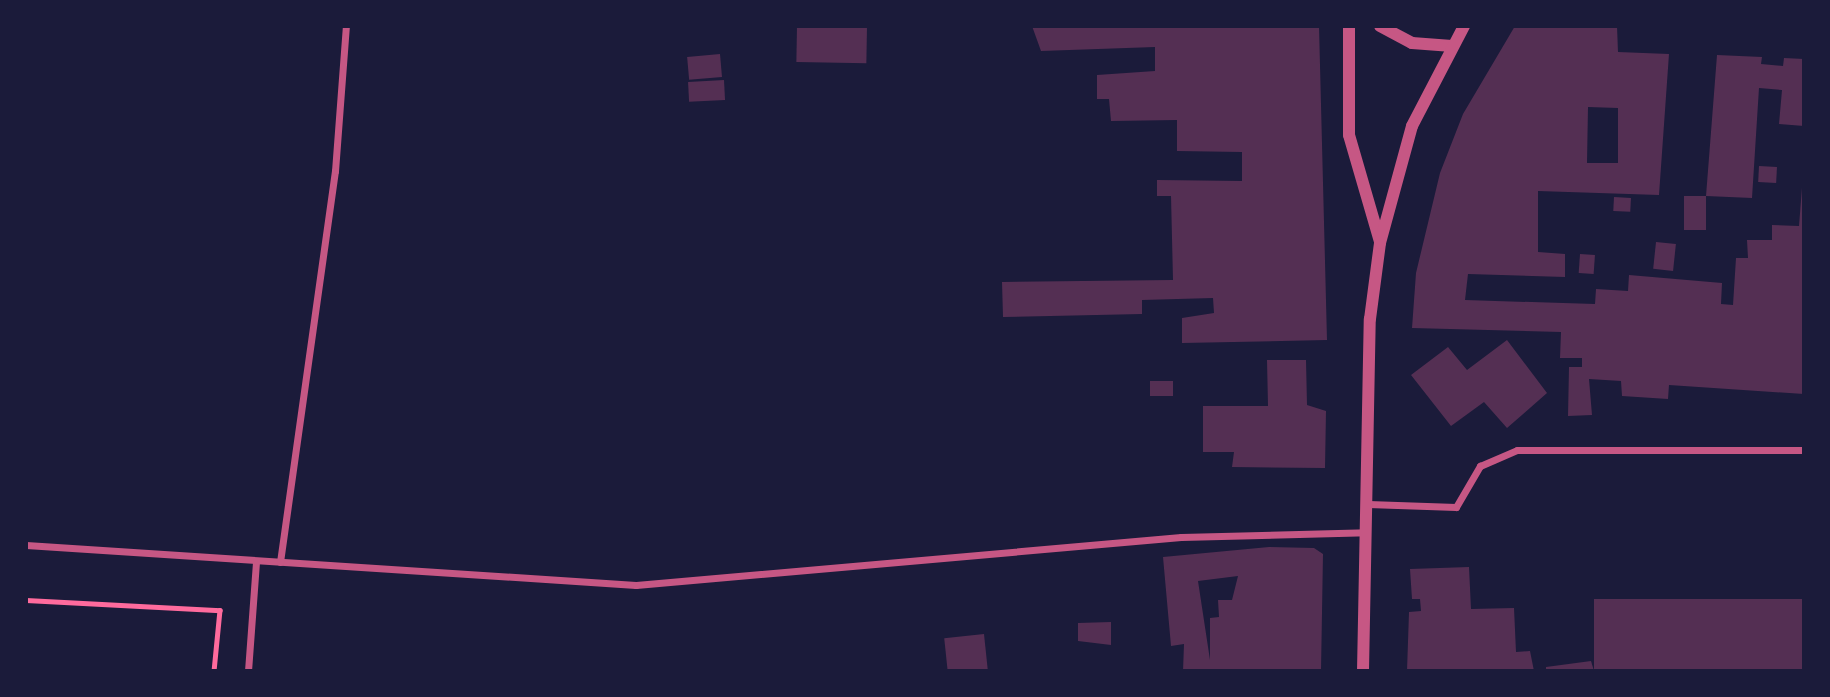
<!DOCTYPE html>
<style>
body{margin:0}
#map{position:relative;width:1830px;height:697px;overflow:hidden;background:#1b1b3a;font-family:"Public Sans",sans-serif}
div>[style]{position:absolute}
.building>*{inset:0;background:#542f53;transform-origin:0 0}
.path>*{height:4.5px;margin:-2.25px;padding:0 2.25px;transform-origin:2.25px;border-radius:2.25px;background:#ff6b9d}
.minor>*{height:7px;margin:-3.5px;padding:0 3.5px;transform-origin:3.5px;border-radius:3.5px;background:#c65784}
.tertiary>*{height:12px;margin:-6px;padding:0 6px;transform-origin:6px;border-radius:6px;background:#c65784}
span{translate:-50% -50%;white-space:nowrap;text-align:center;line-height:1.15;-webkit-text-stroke:5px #1b1b3a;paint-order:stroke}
.frame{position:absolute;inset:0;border:28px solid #1b1b3a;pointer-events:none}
</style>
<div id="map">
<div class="building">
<i style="left:797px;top:26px;width:70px;height:36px;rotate:1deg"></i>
<i style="clip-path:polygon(1032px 26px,1319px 26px,1327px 340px,1182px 343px,1182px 318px,1214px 313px,1213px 298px,1142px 300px,1142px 314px,1003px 317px,1002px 282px,1173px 280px,1171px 196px,1157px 196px,1157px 180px,1242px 181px,1242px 152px,1177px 151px,1177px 120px,1111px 121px,1109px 99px,1097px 99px,1097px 75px,1155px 71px,1155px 47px,1041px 51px)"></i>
<i style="clip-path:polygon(evenodd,1515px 26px,1617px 26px,1618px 52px,1669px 54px,1659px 195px,1538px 191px,1538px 252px,1565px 254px,1565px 277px,1468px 274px,1465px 300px,1595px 304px,1596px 289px,1628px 291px,1629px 275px,1722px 283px,1721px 304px,1733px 305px,1736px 258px,1748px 258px,1747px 240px,1772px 240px,1772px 225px,1799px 226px,1804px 162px,1804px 394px,1669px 385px,1668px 399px,1622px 396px,1621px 381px,1589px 379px,1592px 415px,1568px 416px,1569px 367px,1582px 367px,1582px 358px,1560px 358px,1561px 332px,1412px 328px,1416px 273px,1440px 173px,1463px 114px,1515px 26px,1588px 107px,1618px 108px,1618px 163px,1587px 163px,1588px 107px)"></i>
<i style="left:720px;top:54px;width:23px;height:33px;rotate:85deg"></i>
<i style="clip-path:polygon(1717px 55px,1762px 57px,1761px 64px,1783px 66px,1784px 58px,1804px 59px,1804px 126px,1779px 124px,1782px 90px,1759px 88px,1752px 198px,1706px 196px)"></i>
<i style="left:724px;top:80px;width:20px;height:36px;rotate:87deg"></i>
<i style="left:1759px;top:166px;width:18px;height:16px;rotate:3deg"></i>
<i style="left:1684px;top:196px;width:22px;height:34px"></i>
<i style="left:1614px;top:197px;width:17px;height:14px;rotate:3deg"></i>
<i style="left:1656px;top:242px;width:20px;height:27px;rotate:6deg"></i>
<i style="left:1580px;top:254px;width:15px;height:19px;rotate:4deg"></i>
<i style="clip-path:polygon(1507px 340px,1547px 393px,1507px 428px,1484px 402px,1451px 426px,1411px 375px,1448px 347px,1467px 370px)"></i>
<i style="clip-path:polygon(1267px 360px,1306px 360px,1307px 405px,1326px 411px,1325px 468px,1232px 467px,1234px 452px,1203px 452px,1203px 406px,1268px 406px)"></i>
<i style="left:1173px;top:381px;width:15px;height:23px;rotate:90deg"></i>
<i style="clip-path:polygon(evenodd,1269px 547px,1314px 548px,1323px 554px,1321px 671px,1183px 671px,1184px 644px,1171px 646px,1163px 557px,1269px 547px,1238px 576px,1232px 600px,1218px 600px,1219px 617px,1210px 618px,1210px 660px,1198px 581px,1238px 576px)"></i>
<i style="clip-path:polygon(1469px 567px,1471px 609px,1514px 608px,1516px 652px,1530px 651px,1534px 671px,1407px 671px,1409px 612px,1421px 611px,1420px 599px,1412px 599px,1410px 569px)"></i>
<i style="left:1804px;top:599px;width:72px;height:210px;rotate:90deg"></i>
<i style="clip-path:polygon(1111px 622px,1111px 645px,1078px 641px,1078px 623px)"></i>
<i style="left:984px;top:634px;width:37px;height:40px;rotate:84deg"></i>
<i style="clip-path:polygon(1591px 661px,1594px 671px,1546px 671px,1546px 667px)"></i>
</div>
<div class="path">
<i style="left:26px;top:600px;width:194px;rotate:3deg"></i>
<i style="left:220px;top:610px;width:61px;rotate:95.6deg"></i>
</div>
<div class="minor">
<i style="left:1368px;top:504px;width:88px;rotate:2deg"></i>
<i style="left:1456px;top:507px;width:48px;rotate:-59.7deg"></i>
<i style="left:1480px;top:466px;width:40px;rotate:-23.4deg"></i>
<i style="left:1517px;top:450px;width:287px"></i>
<i style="left:26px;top:545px;width:611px;rotate:3.75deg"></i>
<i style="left:636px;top:585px;width:547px;rotate:-5.03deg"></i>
<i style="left:1181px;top:537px;width:186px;rotate:-1.5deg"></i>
<i style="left:280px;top:562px;width:395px;rotate:-82deg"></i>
<i style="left:335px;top:171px;width:145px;rotate:-85.7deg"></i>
<i style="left:248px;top:671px;width:110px;rotate:-85.8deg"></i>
</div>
<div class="tertiary">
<i style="left:1349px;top:26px;width:109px;rotate:90deg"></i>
<i style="left:1349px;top:135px;width:111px;rotate:73.8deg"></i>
<i style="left:1380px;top:26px;width:36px;rotate:28deg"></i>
<i style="left:1412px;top:43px;width:40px;rotate:4.3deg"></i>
<i style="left:1363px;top:671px;width:352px;rotate:-88.9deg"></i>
<i style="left:1370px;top:319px;width:77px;rotate:-82.5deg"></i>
<i style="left:1380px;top:243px;width:121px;rotate:-74.7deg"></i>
<i style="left:1412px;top:126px;width:113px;rotate:-62.5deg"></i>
</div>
<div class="frame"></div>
</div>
